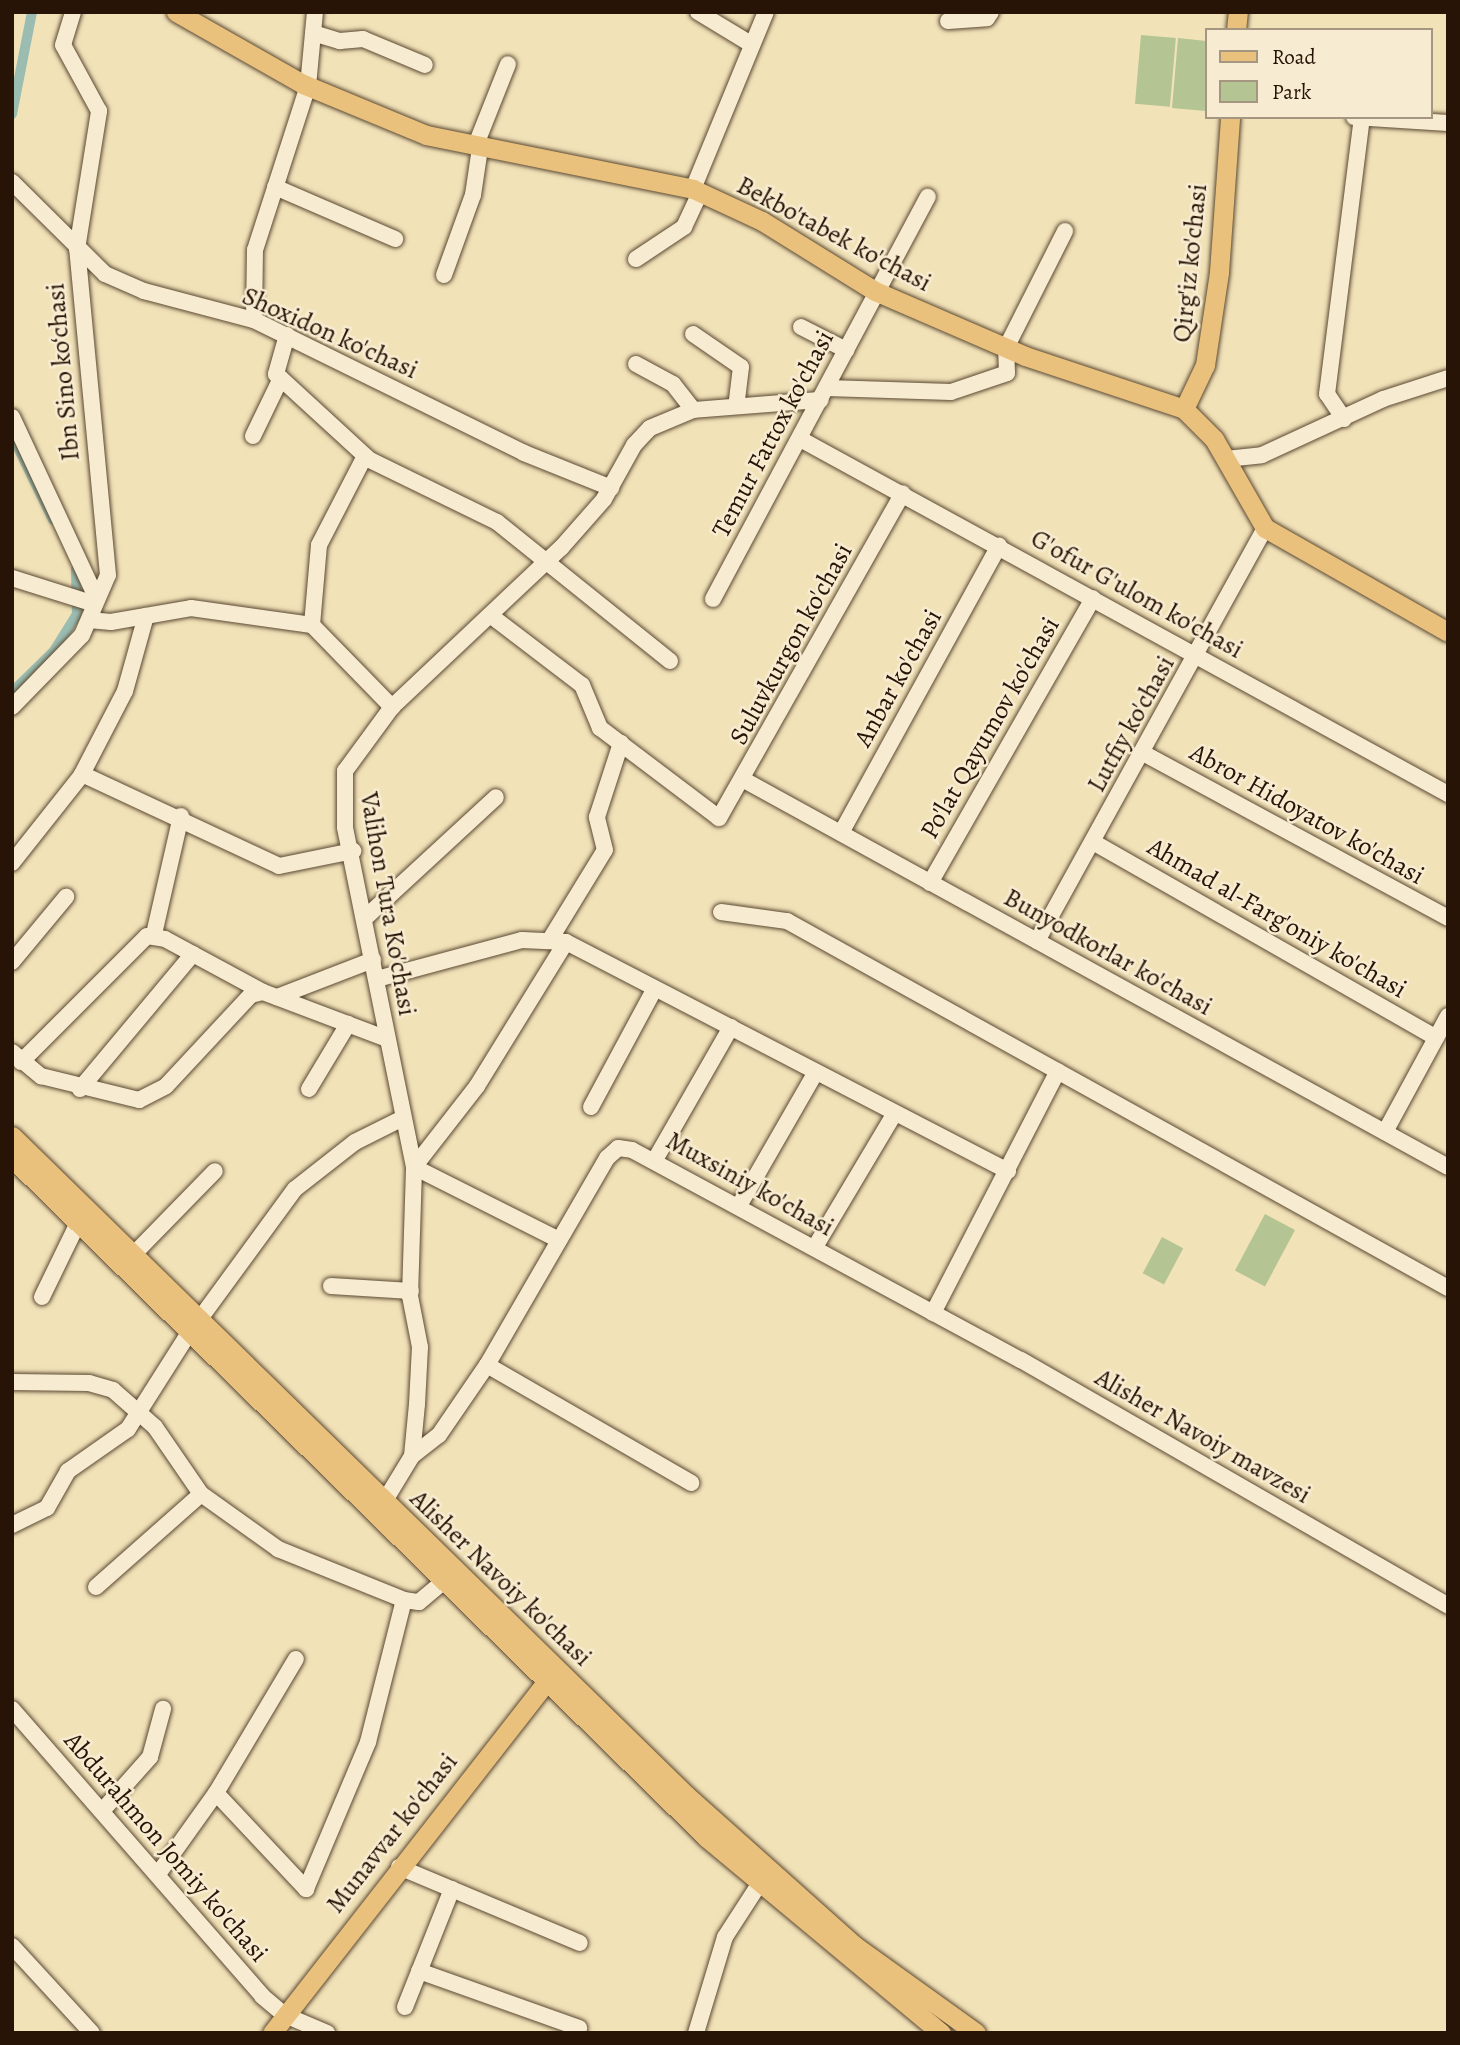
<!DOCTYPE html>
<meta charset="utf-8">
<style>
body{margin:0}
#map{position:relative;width:1460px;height:2045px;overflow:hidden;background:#f2e2b8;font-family:Alegreya,serif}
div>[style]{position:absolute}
.green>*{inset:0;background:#b4c493;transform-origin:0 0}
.canal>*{height:10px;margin:-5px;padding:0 5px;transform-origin:5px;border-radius:5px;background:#9bbdb1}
.roads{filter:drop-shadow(0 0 2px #5a4832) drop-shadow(0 0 2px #5a4832)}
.minor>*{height:16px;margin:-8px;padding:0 8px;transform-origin:8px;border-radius:8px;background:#f7ecd1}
.major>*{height:19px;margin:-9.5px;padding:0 9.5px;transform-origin:9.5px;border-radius:9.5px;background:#e9c17c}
span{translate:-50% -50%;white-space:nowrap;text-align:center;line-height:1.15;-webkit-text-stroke:5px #f7ecd1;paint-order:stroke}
.street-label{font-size:26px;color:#281406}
.frame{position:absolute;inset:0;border:14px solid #281406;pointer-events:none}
.legend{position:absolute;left:1205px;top:28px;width:228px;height:91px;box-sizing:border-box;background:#f7ecd1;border:2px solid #a49680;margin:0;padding:9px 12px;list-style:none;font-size:21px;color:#281406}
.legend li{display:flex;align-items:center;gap:14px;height:35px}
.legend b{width:35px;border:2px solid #a49680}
</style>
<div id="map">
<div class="green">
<i style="left:1141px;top:35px;width:35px;height:69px;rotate:5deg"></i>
<i style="clip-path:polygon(1178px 38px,1206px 41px,1206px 111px,1172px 108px)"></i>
<i style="left:1265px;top:1214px;width:34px;height:64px;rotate:28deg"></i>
<i style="left:1162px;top:1237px;width:24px;height:41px;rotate:28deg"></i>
</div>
<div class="canal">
<i style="left:12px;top:114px;width:104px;rotate:-78.9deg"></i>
<i style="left:12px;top:435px;width:94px;rotate:64.2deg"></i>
<i style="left:12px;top:692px;width:59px;rotate:-44.3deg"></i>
<i style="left:54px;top:651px;width:44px;rotate:-58.1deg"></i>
<i style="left:77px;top:614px;width:45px;rotate:-91.3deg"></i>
</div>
<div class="roads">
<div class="minor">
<i style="left:698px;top:12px;width:62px;rotate:31.1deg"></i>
<i style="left:948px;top:21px;width:39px;rotate:-4deg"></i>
<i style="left:987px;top:18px;width:7px;rotate:-56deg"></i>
<i style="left:313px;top:33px;width:28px;rotate:17deg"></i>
<i style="left:340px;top:41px;width:23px;rotate:-5deg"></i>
<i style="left:363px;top:39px;width:67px;rotate:22.8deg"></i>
<i style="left:1354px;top:117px;width:94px;rotate:3.7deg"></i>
<i style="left:475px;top:147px;width:89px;rotate:-68.3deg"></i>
<i style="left:12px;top:182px;width:131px;rotate:44.7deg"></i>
<i style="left:105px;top:274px;width:43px;rotate:23.6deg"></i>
<i style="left:144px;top:291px;width:114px;rotate:14.8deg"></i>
<i style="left:254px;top:320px;width:301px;rotate:26.2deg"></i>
<i style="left:524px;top:453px;width:94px;rotate:21.9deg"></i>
<i style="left:275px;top:187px;width:131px;rotate:23.4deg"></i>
<i style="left:693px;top:189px;width:191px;rotate:-67.6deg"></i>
<i style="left:636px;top:259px;width:58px;rotate:-33.7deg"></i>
<i style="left:684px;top:227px;width:38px;rotate:-65deg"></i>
<i style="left:444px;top:275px;width:85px;rotate:-70.1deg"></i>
<i style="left:473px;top:195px;width:48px;rotate:-81.5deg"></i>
<i style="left:254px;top:320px;width:70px;rotate:-89.2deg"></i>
<i style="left:255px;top:250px;width:172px;rotate:-72.1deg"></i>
<i style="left:308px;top:86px;width:74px;rotate:-84.6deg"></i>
<i style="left:801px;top:327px;width:51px;rotate:27.1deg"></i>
<i style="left:693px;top:334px;width:58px;rotate:34.5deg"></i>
<i style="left:741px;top:367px;width:39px;rotate:97deg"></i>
<i style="left:287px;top:335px;width:41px;rotate:105.8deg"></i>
<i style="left:276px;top:374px;width:127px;rotate:42.5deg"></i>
<i style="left:370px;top:460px;width:141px;rotate:26deg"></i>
<i style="left:497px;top:522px;width:222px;rotate:38.8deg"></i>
<i style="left:636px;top:364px;width:42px;rotate:28.4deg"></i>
<i style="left:673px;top:384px;width:33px;rotate:52deg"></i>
<i style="left:827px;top:388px;width:124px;rotate:1.8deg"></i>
<i style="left:951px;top:392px;width:59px;rotate:-18.7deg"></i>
<i style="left:1007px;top:373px;width:25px;rotate:-92deg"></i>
<i style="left:1006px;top:348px;width:131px;rotate:-63.2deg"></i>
<i style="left:12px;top:417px;width:201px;rotate:65deg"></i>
<i style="left:1344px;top:419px;width:30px;rotate:-124deg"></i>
<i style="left:1327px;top:394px;width:278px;rotate:-82.8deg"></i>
<i style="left:253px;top:436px;width:64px;rotate:-64.2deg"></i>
<i style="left:802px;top:440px;width:737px;rotate:28.72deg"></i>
<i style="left:1226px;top:459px;width:36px;rotate:-6deg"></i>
<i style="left:1262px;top:455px;width:133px;rotate:-24.8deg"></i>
<i style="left:1383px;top:399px;width:68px;rotate:-17.9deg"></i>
<i style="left:12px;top:578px;width:87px;rotate:17.4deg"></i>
<i style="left:713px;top:599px;width:456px;rotate:-61.9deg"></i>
<i style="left:490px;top:615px;width:116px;rotate:37.3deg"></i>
<i style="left:582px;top:685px;width:47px;rotate:67.3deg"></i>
<i style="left:600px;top:728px;width:149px;rotate:37.1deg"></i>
<i style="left:719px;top:818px;width:373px;rotate:-60.5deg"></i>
<i style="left:89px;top:620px;width:22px;rotate:5deg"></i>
<i style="left:111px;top:622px;width:81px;rotate:-9.9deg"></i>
<i style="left:191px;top:608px;width:122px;rotate:8deg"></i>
<i style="left:312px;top:625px;width:115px;rotate:45.7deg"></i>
<i style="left:312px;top:625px;width:80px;rotate:-85deg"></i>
<i style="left:319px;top:545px;width:100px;rotate:-62.7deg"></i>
<i style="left:12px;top:707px;width:100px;rotate:-45.8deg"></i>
<i style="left:82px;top:635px;width:65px;rotate:-66.6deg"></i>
<i style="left:108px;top:575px;width:327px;rotate:-95.4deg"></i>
<i style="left:77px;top:249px;width:140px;rotate:-80.9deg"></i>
<i style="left:99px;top:111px;width:75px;rotate:-118.6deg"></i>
<i style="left:63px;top:45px;width:34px;rotate:-73deg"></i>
<i style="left:1143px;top:753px;width:347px;rotate:28.4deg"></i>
<i style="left:82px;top:774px;width:217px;rotate:25deg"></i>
<i style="left:279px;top:866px;width:76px;rotate:-11.5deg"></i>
<i style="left:744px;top:780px;width:803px;rotate:28.8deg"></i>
<i style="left:841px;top:833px;width:328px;rotate:-61.2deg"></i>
<i style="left:1093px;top:842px;width:395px;rotate:29.7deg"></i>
<i style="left:12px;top:863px;width:111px;rotate:-51.6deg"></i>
<i style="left:81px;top:776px;width:96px;rotate:-62.6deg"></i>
<i style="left:125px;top:691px;width:78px;rotate:-74.4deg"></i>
<i style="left:930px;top:883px;width:328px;rotate:-60.2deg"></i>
<i style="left:721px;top:912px;width:67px;rotate:7.8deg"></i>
<i style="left:787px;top:921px;width:756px;rotate:29.04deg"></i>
<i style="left:365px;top:918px;width:178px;rotate:-42.7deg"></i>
<i style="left:154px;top:934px;width:121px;rotate:-77.1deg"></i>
<i style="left:551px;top:938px;width:103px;rotate:-58.5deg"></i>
<i style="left:605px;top:850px;width:34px;rotate:-104deg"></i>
<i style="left:597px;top:817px;width:78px;rotate:-72deg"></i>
<i style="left:1037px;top:941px;width:472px;rotate:-61.1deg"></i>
<i style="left:12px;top:962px;width:85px;rotate:-50.3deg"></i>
<i style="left:377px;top:979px;width:150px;rotate:-15.1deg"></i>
<i style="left:522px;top:940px;width:44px;rotate:2.6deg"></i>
<i style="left:566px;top:942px;width:498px;rotate:27.4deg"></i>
<i style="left:277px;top:997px;width:103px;rotate:-21.1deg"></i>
<i style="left:12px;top:1052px;width:38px;rotate:40deg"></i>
<i style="left:41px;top:1076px;width:101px;rotate:13.8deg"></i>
<i style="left:139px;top:1100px;width:30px;rotate:-27deg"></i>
<i style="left:166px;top:1086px;width:125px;rotate:-47deg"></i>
<i style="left:251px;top:995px;width:12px;rotate:-14deg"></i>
<i style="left:263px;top:992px;width:130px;rotate:20.7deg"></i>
<i style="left:21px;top:1062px;width:178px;rotate:-45deg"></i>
<i style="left:147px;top:936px;width:18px;rotate:9deg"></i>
<i style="left:165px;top:939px;width:111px;rotate:28.4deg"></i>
<i style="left:80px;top:1089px;width:176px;rotate:-50.1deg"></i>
<i style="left:309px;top:1089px;width:76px;rotate:-59deg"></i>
<i style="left:591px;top:1107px;width:133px;rotate:-61.7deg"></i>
<i style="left:1385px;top:1132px;width:132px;rotate:-61.5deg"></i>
<i style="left:656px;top:1158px;width:151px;rotate:-60.2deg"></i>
<i style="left:740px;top:1204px;width:152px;rotate:-60.1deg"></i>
<i style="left:559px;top:1240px;width:162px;rotate:-153.3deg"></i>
<i style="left:414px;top:1167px;width:103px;rotate:-52.1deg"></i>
<i style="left:477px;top:1086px;width:169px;rotate:-58.3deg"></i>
<i style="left:815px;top:1247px;width:156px;rotate:-59.2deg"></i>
<i style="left:133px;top:1255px;width:117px;rotate:-45.7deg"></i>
<i style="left:331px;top:1286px;width:80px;rotate:3.6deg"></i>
<i style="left:42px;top:1297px;width:82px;rotate:-64.1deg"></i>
<i style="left:933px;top:1313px;width:272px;rotate:-62.7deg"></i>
<i style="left:199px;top:1320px;width:162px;rotate:-53.8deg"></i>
<i style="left:295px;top:1189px;width:76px;rotate:-38.1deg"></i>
<i style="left:355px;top:1142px;width:54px;rotate:-26.6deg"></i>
<i style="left:487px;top:1365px;width:236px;rotate:30deg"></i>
<i style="left:12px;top:1382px;width:77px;rotate:0.7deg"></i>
<i style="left:89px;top:1383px;width:25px;rotate:16deg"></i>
<i style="left:113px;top:1390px;width:56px;rotate:41.4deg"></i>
<i style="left:155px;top:1427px;width:81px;rotate:55.5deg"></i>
<i style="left:201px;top:1494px;width:95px;rotate:35.5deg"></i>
<i style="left:278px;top:1549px;width:136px;rotate:22deg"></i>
<i style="left:404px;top:1600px;width:15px;rotate:8deg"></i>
<i style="left:419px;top:1602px;width:33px;rotate:-40deg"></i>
<i style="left:412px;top:1456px;width:34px;rotate:-38deg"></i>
<i style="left:439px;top:1435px;width:85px;rotate:-55.6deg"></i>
<i style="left:487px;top:1365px;width:239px;rotate:-59.9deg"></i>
<i style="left:607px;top:1158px;width:15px;rotate:-42deg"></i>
<i style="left:618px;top:1148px;width:14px;rotate:8deg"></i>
<i style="left:632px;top:1150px;width:442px;rotate:28.4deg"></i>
<i style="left:1021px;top:1360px;width:493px;rotate:29.9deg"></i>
<i style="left:384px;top:1502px;width:54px;rotate:-58.7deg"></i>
<i style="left:412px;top:1456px;width:52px;rotate:-84.5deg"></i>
<i style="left:417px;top:1404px;width:57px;rotate:-87deg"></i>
<i style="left:420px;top:1347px;width:52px;rotate:-101.1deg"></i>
<i style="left:410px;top:1296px;width:129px;rotate:-88.2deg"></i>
<i style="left:414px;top:1167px;width:347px;rotate:-101.5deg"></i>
<i style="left:345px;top:827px;width:56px;rotate:-90deg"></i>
<i style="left:345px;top:771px;width:79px;rotate:-53.7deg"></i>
<i style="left:392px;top:707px;width:232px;rotate:-43.3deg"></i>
<i style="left:561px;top:548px;width:65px;rotate:-48.7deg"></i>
<i style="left:604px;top:499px;width:62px;rotate:-60.9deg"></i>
<i style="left:634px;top:445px;width:23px;rotate:-47deg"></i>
<i style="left:650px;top:428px;width:47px;rotate:-22.7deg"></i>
<i style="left:693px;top:410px;width:128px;rotate:-4.5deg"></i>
<i style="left:12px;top:1525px;width:39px;rotate:-26deg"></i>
<i style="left:47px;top:1508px;width:43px;rotate:-60.4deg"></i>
<i style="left:68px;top:1471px;width:73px;rotate:-35deg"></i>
<i style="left:128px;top:1429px;width:114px;rotate:-57.6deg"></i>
<i style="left:96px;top:1587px;width:140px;rotate:-41.5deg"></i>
<i style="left:12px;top:1709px;width:381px;rotate:48.9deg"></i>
<i style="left:262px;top:1996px;width:30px;rotate:40deg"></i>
<i style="left:285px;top:2015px;width:46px;rotate:23.2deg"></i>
<i style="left:216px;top:1793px;width:132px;rotate:46.8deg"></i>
<i style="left:306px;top:1889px;width:160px;rotate:-67.1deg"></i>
<i style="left:368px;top:1742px;width:146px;rotate:-75.8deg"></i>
<i style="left:103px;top:1810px;width:71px;rotate:-48.4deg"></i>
<i style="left:150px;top:1757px;width:50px;rotate:-74.8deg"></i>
<i style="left:399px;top:1867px;width:196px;rotate:22.8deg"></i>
<i style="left:158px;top:1874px;width:100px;rotate:-54.4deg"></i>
<i style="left:216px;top:1793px;width:156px;rotate:-59.2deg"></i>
<i style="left:12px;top:1946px;width:118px;rotate:47.4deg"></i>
<i style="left:419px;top:1971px;width:170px;rotate:19.6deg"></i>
<i style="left:405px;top:2007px;width:127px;rotate:-68.3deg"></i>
<i style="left:696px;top:2033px;width:100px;rotate:-73.2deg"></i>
<i style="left:725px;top:1937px;width:64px;rotate:-57.1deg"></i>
</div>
<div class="major">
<i style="left:176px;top:12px;width:146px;rotate:29.6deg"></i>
<i style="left:303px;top:84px;width:133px;rotate:22.5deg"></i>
<i style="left:426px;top:135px;width:272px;rotate:11.4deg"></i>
<i style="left:693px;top:189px;width:76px;rotate:24.9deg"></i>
<i style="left:762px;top:221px;width:133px;rotate:31.8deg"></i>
<i style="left:875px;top:291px;width:163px;rotate:23.4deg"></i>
<i style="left:1025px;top:356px;width:168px;rotate:18.4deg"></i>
<i style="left:1184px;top:409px;width:42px;rotate:45deg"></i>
<i style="left:1214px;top:439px;width:103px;rotate:60.2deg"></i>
<i style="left:1265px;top:528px;width:210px;rotate:29.6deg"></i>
<i style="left:1236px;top:30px;width:18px;rotate:-84deg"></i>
<i style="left:1184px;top:409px;width:49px;rotate:-64.5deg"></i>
<i style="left:1205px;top:365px;width:94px;rotate:-81.4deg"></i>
<i style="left:1219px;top:272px;width:155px;rotate:-85.9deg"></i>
<i style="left:12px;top:1136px;width:943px;rotate:44.36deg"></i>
<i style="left:686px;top:1795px;width:227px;rotate:41.8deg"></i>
<i style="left:855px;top:1946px;width:149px;rotate:35.7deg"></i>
<i style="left:12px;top:1158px;width:972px;rotate:44.37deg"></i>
<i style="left:707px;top:1838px;width:305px;rotate:39.8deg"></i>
<i style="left:272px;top:2033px;width:454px;rotate:-52deg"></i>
</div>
</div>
<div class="street-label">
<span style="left:834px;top:234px;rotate:28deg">Bekbo'tabek ko'chasi</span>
<span style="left:1190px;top:263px;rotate:-84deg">Qirg'iz ko'chasi</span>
<span style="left:330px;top:333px;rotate:24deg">Shoxidon ko'chasi</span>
<span style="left:63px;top:372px;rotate:-95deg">Ibn Sino ko‘chasi</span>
<span style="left:773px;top:434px;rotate:-62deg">Temur Fattox ko'chasi</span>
<span style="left:1137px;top:594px;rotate:29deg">G'ofur G'ulom ko'chasi</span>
<span style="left:791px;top:644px;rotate:-61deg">Suluvkurgon ko'chasi</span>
<span style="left:898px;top:678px;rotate:-61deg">Anbar ko'chasi</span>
<span style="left:1131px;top:724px;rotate:-61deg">Lutfiy ko'chasi</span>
<span style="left:990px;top:728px;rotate:-60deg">Po'lat Qayumov ko'chasi</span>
<span style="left:1307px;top:814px;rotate:29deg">Abror Hidoyatov ko'chasi</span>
<span style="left:388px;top:904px;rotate:80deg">Valihon Tura Ko'chasi</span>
<span style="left:1277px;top:918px;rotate:30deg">Ahmad al-Farg'oniy ko'chasi</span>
<span style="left:1108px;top:952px;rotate:29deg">Bunyodkorlar ko'chasi</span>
<span style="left:750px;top:1184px;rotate:29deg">Muxsiniy ko'chasi</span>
<span style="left:1203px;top:1436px;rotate:30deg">Alisher Navoiy mavzesi</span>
<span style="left:501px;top:1578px;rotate:44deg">Alisher Navoiy ko'chasi</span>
<span style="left:392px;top:1833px;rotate:-52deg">Munavvar ko'chasi</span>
<span style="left:166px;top:1847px;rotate:49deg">Abdurahmon Jomiy ko'chasi</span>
</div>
<div class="frame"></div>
<ul class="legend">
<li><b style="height:9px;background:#e9c17c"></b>Road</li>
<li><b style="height:19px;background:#b4c493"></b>Park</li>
</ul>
</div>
